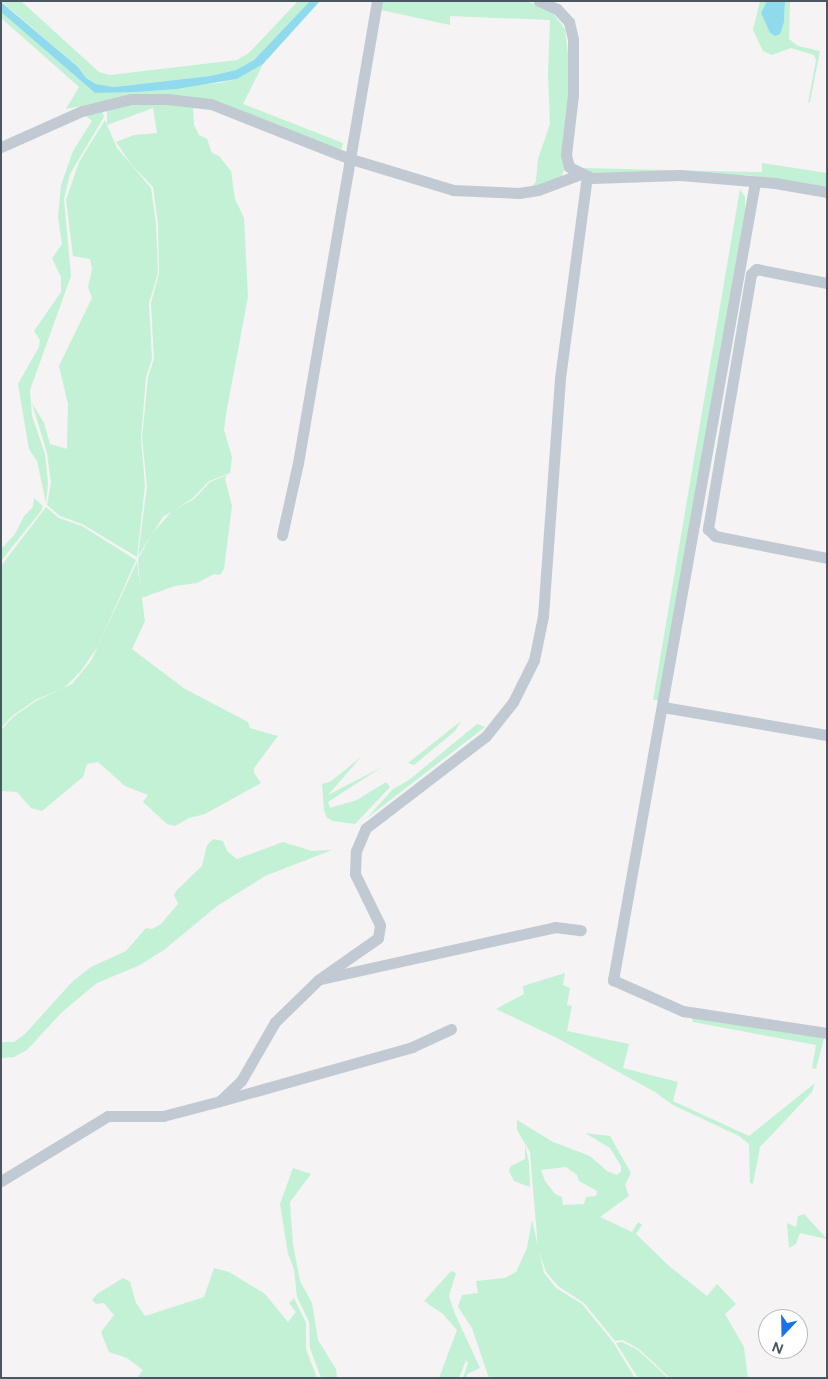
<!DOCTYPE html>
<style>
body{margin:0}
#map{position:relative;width:828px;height:1379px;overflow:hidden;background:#f5f3f3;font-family:Figtree,sans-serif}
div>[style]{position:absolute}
.green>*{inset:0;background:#c3f1d5}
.water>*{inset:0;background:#90daee}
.street>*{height:11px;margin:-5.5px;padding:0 5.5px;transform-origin:5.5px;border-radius:5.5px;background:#c1cad2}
span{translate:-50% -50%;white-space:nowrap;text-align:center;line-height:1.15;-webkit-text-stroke:4px #fff;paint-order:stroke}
.frame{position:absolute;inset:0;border:2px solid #4a5661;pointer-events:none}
.north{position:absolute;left:758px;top:1309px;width:50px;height:50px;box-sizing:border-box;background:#fff;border:1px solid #b7bbc0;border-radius:50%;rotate:201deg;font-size:14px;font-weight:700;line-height:20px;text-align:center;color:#4a5661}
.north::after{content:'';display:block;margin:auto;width:18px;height:22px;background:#1a73e8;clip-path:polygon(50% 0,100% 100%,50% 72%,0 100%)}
</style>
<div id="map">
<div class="green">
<i style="clip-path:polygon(1px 1px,21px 1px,99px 72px,110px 75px,237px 60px,249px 53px,298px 1px,310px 1px,254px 60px,236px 70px,210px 76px,114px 87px,96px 84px,86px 78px,78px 67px)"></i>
<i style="clip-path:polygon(382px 1px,525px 1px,549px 8px,565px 29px,570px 71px,565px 169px,561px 177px,531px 189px,536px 181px,538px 159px,550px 124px,548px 74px,550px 20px,450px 16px,450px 25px,381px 10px)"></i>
<i style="clip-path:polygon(760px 1px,767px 1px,761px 13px,770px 33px,775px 36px,784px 22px,785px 1px,790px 1px,789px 39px,798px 46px,820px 51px,810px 102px,808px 103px,816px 60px,814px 55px,791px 48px,772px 55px,763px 51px,753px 30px)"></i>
<i style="clip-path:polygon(1px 12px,95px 93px,219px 83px,237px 79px,263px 64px,243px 104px,343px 143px,342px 148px,338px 150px,227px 107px,126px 97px,66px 109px,79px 87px,1px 18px)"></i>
<i style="clip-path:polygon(127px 103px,193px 104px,194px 125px,199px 135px,207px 139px,212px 153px,219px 156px,231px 171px,235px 199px,244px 218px,248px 297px,226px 414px,224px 430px,232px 457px,230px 473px,209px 481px,193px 498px,163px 517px,138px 556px,147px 486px,142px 438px,148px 377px,154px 359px,151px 303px,159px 273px,158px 224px,153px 187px,131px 164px,116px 142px,134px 135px,157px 133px,153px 108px,107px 125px,107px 109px)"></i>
<i style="clip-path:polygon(102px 110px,104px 117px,70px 174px,64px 199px,71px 276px,30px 390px,32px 416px,45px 454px,48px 483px,46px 503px,37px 461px,29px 449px,18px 384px,39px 347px,40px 340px,34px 331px,61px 292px,61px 277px,52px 258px,62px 244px,58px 217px,61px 185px,73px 151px,92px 121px,86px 116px)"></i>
<i style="clip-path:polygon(105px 120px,117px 148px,151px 188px,156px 224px,158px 273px,149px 303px,152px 359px,146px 377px,141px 438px,145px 486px,137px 557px,84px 525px,60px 516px,47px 505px,51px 483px,47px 453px,32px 403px,44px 423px,50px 444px,67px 449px,68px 404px,59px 366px,92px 298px,88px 287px,92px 269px,90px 259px,73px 256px,66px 200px,79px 162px)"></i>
<i style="clip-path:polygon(762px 163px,827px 173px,827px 188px,747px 175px,589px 173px,584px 168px,753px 172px,762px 172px)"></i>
<i style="clip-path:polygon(740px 189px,745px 197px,745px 210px,660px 700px,653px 700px)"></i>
<i style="clip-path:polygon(227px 475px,225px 479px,232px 506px,224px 569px,220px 575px,214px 574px,197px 583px,175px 586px,141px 598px,138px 559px,152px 534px,172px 511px,194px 499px,210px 482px)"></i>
<i style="clip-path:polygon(34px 498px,43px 506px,41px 511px,1px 561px,1px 549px,15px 534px,24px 516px,33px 507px)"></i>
<i style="clip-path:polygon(46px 507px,59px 518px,82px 526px,136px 560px,98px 646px,81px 671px,64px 688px,35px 700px,12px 716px,1px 728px,1px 566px)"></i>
<i style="clip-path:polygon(137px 562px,145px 621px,132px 649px,185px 689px,248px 722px,250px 728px,278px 736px,254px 768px,254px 773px,261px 783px,205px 814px,189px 818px,175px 826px,167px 824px,143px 802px,148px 795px,125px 786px,98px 762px,87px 764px,83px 777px,42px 811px,31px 808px,17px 792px,1px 791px,1px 730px,13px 717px,36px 701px,72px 684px,91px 661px)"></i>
<i style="clip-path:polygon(461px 721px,455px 731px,420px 760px,414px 765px,408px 763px)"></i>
<i style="clip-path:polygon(477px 724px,485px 727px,367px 818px,393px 789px,409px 780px)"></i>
<i style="clip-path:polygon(361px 757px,328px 795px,382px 767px,328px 802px,330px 808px,357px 800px,386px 782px,390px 787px,355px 824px,333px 821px,327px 818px,324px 810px,322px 784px,330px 782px)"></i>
<i style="clip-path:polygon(213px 839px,223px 841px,227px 851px,237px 859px,283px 842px,312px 851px,332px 850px,265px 876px,217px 906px,164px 950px,138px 966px,97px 983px,62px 1012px,27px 1050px,14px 1057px,1px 1058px,1px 1042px,14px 1042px,25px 1034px,72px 982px,91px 967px,126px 951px,146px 928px,152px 929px,161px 924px,178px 904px,174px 895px,177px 890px,202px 866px,207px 845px)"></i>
<i style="clip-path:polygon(565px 973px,563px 985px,570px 988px,567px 1005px,572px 1006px,567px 1031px,629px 1044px,623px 1068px,678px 1082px,673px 1101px,749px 1136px,815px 1083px,812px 1092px,760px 1147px,753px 1184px,750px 1183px,749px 1144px,739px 1136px,673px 1105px,655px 1092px,559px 1039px,496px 1009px,524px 994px,523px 986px)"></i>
<i style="clip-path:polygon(691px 1015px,824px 1038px,816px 1069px,812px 1068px,816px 1045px,693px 1022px)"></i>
<i style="clip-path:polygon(evenodd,517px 1120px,553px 1142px,590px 1156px,607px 1171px,617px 1175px,621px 1171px,621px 1166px,610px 1148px,585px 1133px,610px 1136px,631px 1173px,625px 1185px,629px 1196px,600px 1217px,632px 1232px,638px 1222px,642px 1225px,636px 1234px,669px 1266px,707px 1296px,717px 1284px,736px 1304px,725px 1314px,744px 1347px,748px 1378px,670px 1378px,639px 1349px,623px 1340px,615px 1341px,584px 1303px,558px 1286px,546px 1272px,538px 1248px,530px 1152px,517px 1130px,517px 1120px,566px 1167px,577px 1175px,579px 1181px,597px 1191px,596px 1196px,586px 1197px,584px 1204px,563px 1205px,562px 1197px,555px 1194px,545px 1181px,541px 1170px,566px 1167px)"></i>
<i style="clip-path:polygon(525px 1145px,529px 1163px,530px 1187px,514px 1181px,509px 1171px,511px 1166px,525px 1159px)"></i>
<i style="clip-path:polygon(293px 1168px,311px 1174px,290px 1202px,293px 1244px,300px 1281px,312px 1303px,318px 1340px,336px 1369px,337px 1378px,321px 1378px,310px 1348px,309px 1322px,297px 1297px,294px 1269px,288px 1254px,280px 1204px)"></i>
<i style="clip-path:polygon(804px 1214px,827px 1239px,800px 1233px,796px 1244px,789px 1248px,787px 1223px,796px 1227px,798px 1216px)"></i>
<i style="clip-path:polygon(532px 1220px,544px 1273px,556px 1288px,582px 1304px,613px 1342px,635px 1378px,489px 1378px,472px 1328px,458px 1307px,462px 1295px,478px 1293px,476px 1281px,505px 1278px,516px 1272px,527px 1248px)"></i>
<i style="clip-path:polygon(214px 1268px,229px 1272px,265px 1294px,288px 1322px,296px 1312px,289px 1303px,294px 1298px,306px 1323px,306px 1349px,317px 1378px,137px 1378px,143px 1370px,127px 1358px,109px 1352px,101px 1332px,114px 1315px,104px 1303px,96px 1304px,92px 1300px,97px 1294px,123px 1278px,130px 1282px,136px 1303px,145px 1316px,204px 1297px)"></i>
<i style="clip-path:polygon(451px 1271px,456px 1273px,449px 1296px,455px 1314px,480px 1368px,467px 1374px,467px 1378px,463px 1378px,468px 1363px,466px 1360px,459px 1378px,439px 1378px,457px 1330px,443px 1314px,424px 1301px)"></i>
<i style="clip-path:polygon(622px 1342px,638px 1350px,668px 1378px,638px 1378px,616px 1343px)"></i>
</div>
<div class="water">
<i style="clip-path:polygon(310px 1px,320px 1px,263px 64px,237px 79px,176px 89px,135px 92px,95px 93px,1px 12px,1px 2px,78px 67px,86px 78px,96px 84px,114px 87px,210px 76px,236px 70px,254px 60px)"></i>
<i style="clip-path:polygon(767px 1px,785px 1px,784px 22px,780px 34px,775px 36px,770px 33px,761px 13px)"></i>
</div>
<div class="street">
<i style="left:539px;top:1px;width:20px;rotate:24deg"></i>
<i style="left:557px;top:9px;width:18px;rotate:47deg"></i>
<i style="left:569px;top:22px;width:17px;rotate:77deg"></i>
<i style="left:573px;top:39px;width:56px;rotate:90deg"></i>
<i style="left:573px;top:95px;width:60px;rotate:96.7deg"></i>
<i style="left:566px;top:155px;width:12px;rotate:76deg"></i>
<i style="left:569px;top:167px;width:25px;rotate:26deg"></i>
<i style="left:592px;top:178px;width:88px;rotate:-2deg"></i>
<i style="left:680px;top:175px;width:95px;rotate:4.8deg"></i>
<i style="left:775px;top:183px;width:53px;rotate:9.8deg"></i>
<i style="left:1px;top:147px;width:89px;rotate:-24deg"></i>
<i style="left:82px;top:111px;width:50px;rotate:-13.8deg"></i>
<i style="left:131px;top:99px;width:36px"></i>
<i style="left:167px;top:99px;width:44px;rotate:6.5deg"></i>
<i style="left:211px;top:104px;width:147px;rotate:21.5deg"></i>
<i style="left:348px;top:158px;width:110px;rotate:16.9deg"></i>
<i style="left:453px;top:190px;width:66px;rotate:2.6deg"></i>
<i style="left:519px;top:193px;width:19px;rotate:-9deg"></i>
<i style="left:538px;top:190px;width:46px;rotate:-20.4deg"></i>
<i style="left:755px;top:182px;width:811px;rotate:100.09deg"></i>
<i style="left:613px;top:980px;width:77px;rotate:23.9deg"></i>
<i style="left:683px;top:1011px;width:146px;rotate:8.7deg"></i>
<i style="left:827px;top:283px;width:72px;rotate:-168.8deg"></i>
<i style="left:756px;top:269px;width:7px;rotate:135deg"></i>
<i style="left:751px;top:274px;width:259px;rotate:99.6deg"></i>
<i style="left:708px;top:529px;width:10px;rotate:45deg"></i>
<i style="left:715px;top:536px;width:114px;rotate:11.1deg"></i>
<i style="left:282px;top:535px;width:74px;rotate:-77.5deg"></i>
<i style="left:298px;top:463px;width:469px;rotate:-80.3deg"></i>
<i style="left:663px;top:707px;width:166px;rotate:9.7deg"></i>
<i style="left:321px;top:979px;width:240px;rotate:-12.5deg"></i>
<i style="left:555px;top:927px;width:26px;rotate:7deg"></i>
<i style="left:224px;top:1100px;width:195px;rotate:-15.7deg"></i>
<i style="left:412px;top:1047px;width:43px;rotate:-24.8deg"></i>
<i style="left:1px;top:1181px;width:125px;rotate:-31.3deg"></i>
<i style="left:108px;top:1116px;width:55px"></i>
<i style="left:163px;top:1116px;width:59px;rotate:-14.7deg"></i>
<i style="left:220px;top:1101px;width:29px;rotate:-44deg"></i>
<i style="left:241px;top:1081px;width:68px;rotate:-60deg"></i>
<i style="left:275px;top:1022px;width:60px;rotate:-44.3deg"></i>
<i style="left:318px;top:980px;width:73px;rotate:-35deg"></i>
<i style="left:378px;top:938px;width:13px;rotate:-81deg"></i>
<i style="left:380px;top:925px;width:57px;rotate:-116.1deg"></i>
<i style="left:355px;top:874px;width:23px;rotate:-88deg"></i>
<i style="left:356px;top:851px;width:25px;rotate:-67deg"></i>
<i style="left:366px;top:828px;width:151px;rotate:-37.5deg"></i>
<i style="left:486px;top:736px;width:43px;rotate:-51.5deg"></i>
<i style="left:513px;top:702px;width:47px;rotate:-63.4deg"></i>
<i style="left:534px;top:660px;width:45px;rotate:-78.4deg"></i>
<i style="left:543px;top:616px;width:239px;rotate:-85.9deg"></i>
<i style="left:560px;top:378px;width:204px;rotate:-82.4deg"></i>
</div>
<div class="frame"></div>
<div class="north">N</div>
</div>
